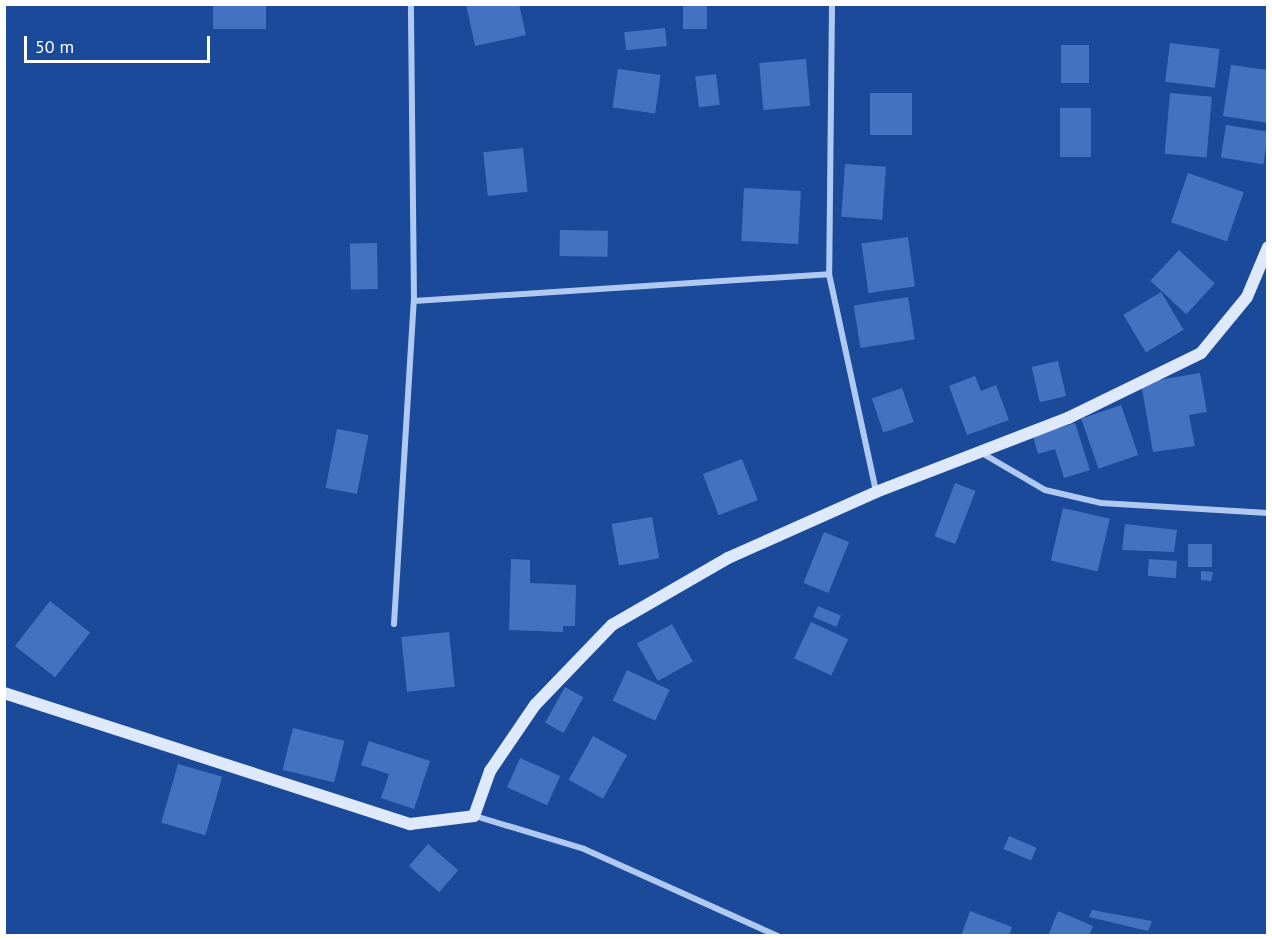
<!DOCTYPE html>
<style>
body{margin:0}
#map{position:relative;width:1272px;height:940px;overflow:hidden;background:#1a4a99;font-family:"PT Sans",sans-serif}
div>[style]{position:absolute}
.building>*{inset:0;background:#4373c0;transform-origin:0 0}
.street>*{height:6px;margin:-3px;padding:0 3px;transform-origin:3px;border-radius:3px;background:#b0c9f1}
.secondary>*{height:12px;margin:-6px;padding:0 6px;transform-origin:6px;border-radius:6px;background:#dee9fc}
span{translate:-50% -50%;white-space:nowrap;text-align:center;line-height:1.15;-webkit-text-stroke:4.5px #1a4a99;paint-order:stroke}
.frame{position:absolute;inset:0;border:6px solid #fff;pointer-events:none}
.scale{position:absolute;left:24px;top:36px;width:186px;height:27px;box-sizing:border-box;border:3px solid #fff;border-top:0;padding-left:8px;font-size:18px;line-height:21px;white-space:nowrap;color:#fff;-webkit-text-stroke:4px #1a4a99;paint-order:stroke}
</style>
<div id="map">
<div class="building">
<i style="left:213px;top:4px;width:53px;height:25px"></i>
<i style="clip-path:polygon(466px 4px,519px 4px,526px 35px,475px 46px)"></i>
<i style="left:683px;top:4px;width:24px;height:25px"></i>
<i style="left:665px;top:28px;width:18px;height:41px;rotate:84deg"></i>
<i style="left:1170px;top:43px;width:50px;height:39px;rotate:7deg"></i>
<i style="left:1061px;top:45px;width:28px;height:38px"></i>
<i style="left:806px;top:59px;width:47px;height:47px;rotate:85deg"></i>
<i style="clip-path:polygon(1231px 65px,1268px 70px,1268px 123px,1223px 116px)"></i>
<i style="left:618px;top:69px;width:43px;height:39px;rotate:8deg"></i>
<i style="left:716px;top:74px;width:31px;height:21px;rotate:83deg"></i>
<i style="left:870px;top:93px;width:42px;height:42px"></i>
<i style="left:1170px;top:93px;width:42px;height:61px;rotate:5deg"></i>
<i style="left:1060px;top:108px;width:31px;height:49px"></i>
<i style="left:1226px;top:125px;width:43px;height:33px;rotate:9deg"></i>
<i style="left:523px;top:148px;width:44px;height:40px;rotate:84deg"></i>
<i style="left:845px;top:164px;width:41px;height:53px;rotate:4deg"></i>
<i style="left:1188px;top:173px;width:59px;height:52px;rotate:19deg"></i>
<i style="left:744px;top:188px;width:57px;height:53px;rotate:3deg"></i>
<i style="left:560px;top:230px;width:48px;height:26px;rotate:1deg"></i>
<i style="left:908px;top:237px;width:50px;height:47px;rotate:82deg"></i>
<i style="left:377px;top:243px;width:46px;height:27px;rotate:89deg"></i>
<i style="left:1179px;top:250px;width:49px;height:42px;rotate:43deg"></i>
<i style="left:1161px;top:292px;width:44px;height:44px;rotate:59deg"></i>
<i style="left:908px;top:297px;width:43px;height:55px;rotate:81deg"></i>
<i style="left:1058px;top:361px;width:36px;height:27px;rotate:77deg"></i>
<i style="clip-path:polygon(1200px 373px,1207px 412px,1189px 415px,1195px 446px,1153px 452px,1141px 383px)"></i>
<i style="clip-path:polygon(975px 376px,981px 391px,996px 385px,1009px 420px,967px 435px,949px 386px)"></i>
<i style="left:902px;top:388px;width:36px;height:32px;rotate:71deg"></i>
<i style="left:1121px;top:405px;width:53px;height:42px;rotate:71deg"></i>
<i style="clip-path:polygon(1075px 423px,1090px 470px,1064px 478px,1055px 449px,1038px 454px,1033px 436px)"></i>
<i style="left:337px;top:429px;width:32px;height:60px;rotate:11deg"></i>
<i style="left:742px;top:459px;width:44px;height:42px;rotate:69deg"></i>
<i style="left:955px;top:483px;width:22px;height:57px;rotate:21deg"></i>
<i style="left:1063px;top:508px;width:48px;height:54px;rotate:13deg"></i>
<i style="left:652px;top:517px;width:42px;height:41px;rotate:80deg"></i>
<i style="clip-path:polygon(1125px 524px,1177px 530px,1174px 552px,1122px 550px)"></i>
<i style="left:824px;top:532px;width:27px;height:55px;rotate:22deg"></i>
<i style="left:1188px;top:544px;width:24px;height:23px"></i>
<i style="clip-path:polygon(511px 559px,530px 560px,530px 583px,576px 585px,575px 626px,563px 626px,563px 632px,509px 630px)"></i>
<i style="left:1149px;top:559px;width:28px;height:17px;rotate:4deg"></i>
<i style="clip-path:polygon(1201px 571px,1213px 572px,1211px 581px,1201px 580px)"></i>
<i style="left:50px;top:601px;width:51px;height:57px;rotate:38deg"></i>
<i style="left:818px;top:606px;width:25px;height:12px;rotate:23deg"></i>
<i style="left:811px;top:622px;width:41px;height:40px;rotate:25deg"></i>
<i style="left:672px;top:624px;width:43px;height:40px;rotate:61deg"></i>
<i style="left:449px;top:632px;width:55px;height:48px;rotate:84deg"></i>
<i style="left:627px;top:670px;width:47px;height:34px;rotate:25deg"></i>
<i style="left:565px;top:687px;width:21px;height:41px;rotate:29deg"></i>
<i style="left:293px;top:728px;width:53px;height:43px;rotate:14deg"></i>
<i style="left:593px;top:736px;width:39px;height:50px;rotate:29deg"></i>
<i style="clip-path:polygon(369px 741px,430px 761px,414px 809px,381px 798px,389px 774px,361px 765px)"></i>
<i style="left:520px;top:758px;width:44px;height:32px;rotate:24deg"></i>
<i style="left:178px;top:764px;width:46px;height:61px;rotate:16deg"></i>
<i style="left:1009px;top:836px;width:30px;height:14px;rotate:23deg"></i>
<i style="left:428px;top:844px;width:40px;height:29px;rotate:41deg"></i>
<i style="clip-path:polygon(1092px 910px,1152px 921px,1148px 931px,1089px 917px)"></i>
<i style="clip-path:polygon(970px 911px,1012px 927px,1009px 936px,961px 936px)"></i>
<i style="clip-path:polygon(1058px 911px,1093px 926px,1089px 936px,1048px 936px)"></i>
</div>
<div class="street">
<i style="left:832px;top:4px;width:270px;rotate:90.6deg"></i>
<i style="left:829px;top:274px;width:223px;rotate:77.8deg"></i>
<i style="left:414px;top:301px;width:416px;rotate:-3.7deg"></i>
<i style="left:980px;top:452px;width:75px;rotate:30.3deg"></i>
<i style="left:1045px;top:490px;width:57px;rotate:13.1deg"></i>
<i style="left:1101px;top:503px;width:167px;rotate:3.4deg"></i>
<i style="left:394px;top:624px;width:324px;rotate:-86.5deg"></i>
<i style="left:414px;top:301px;width:297px;rotate:-90.6deg"></i>
<i style="left:475px;top:816px;width:114px;rotate:16.8deg"></i>
<i style="left:584px;top:849px;width:213px;rotate:24.2deg"></i>
</div>
<div class="secondary">
<i style="left:4px;top:693px;width:427px;rotate:17.9deg"></i>
<i style="left:410px;top:824px;width:64px;rotate:-7.1deg"></i>
<i style="left:474px;top:816px;width:48px;rotate:-70.4deg"></i>
<i style="left:490px;top:771px;width:80px;rotate:-55.7deg"></i>
<i style="left:535px;top:705px;width:111px;rotate:-46.1deg"></i>
<i style="left:612px;top:625px;width:134px;rotate:-30deg"></i>
<i style="left:728px;top:558px;width:162px;rotate:-24deg"></i>
<i style="left:876px;top:492px;width:206px;rotate:-21.1deg"></i>
<i style="left:1068px;top:418px;width:148px;rotate:-26deg"></i>
<i style="left:1201px;top:353px;width:72px;rotate:-50.6deg"></i>
<i style="left:1247px;top:297px;width:54px;rotate:-67.2deg"></i>
</div>
<div class="frame"></div>
<div class="scale">50 m</div>
</div>
